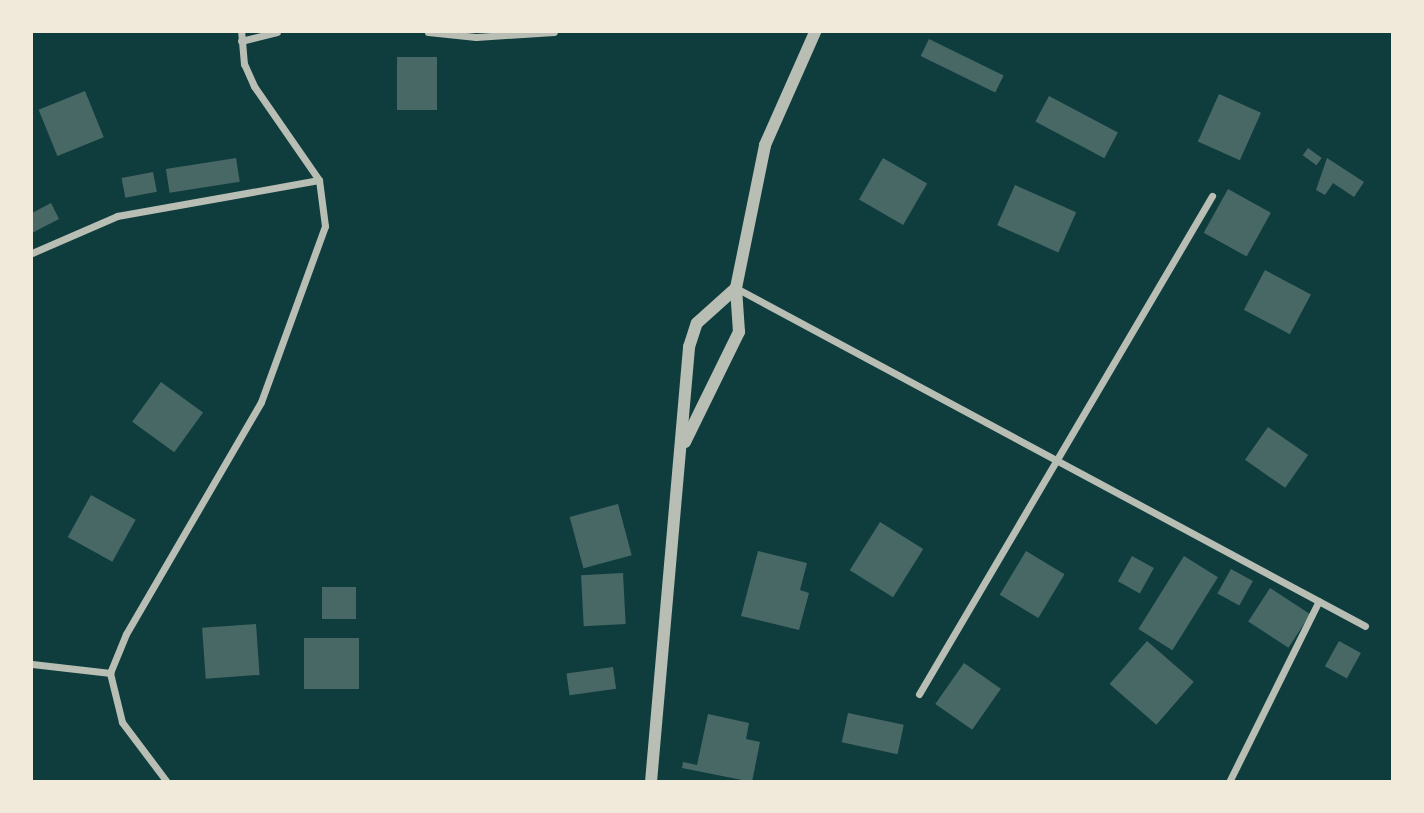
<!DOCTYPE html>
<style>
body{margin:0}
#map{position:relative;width:1424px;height:813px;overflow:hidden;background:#0f3d3e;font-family:"Source Sans 3",sans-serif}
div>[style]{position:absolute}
.building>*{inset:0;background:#486865;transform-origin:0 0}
.minor>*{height:7px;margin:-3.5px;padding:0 3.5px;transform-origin:3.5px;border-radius:3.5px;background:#b8beb3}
.tertiary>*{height:12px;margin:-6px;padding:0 6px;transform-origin:6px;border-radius:6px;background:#b8beb3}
span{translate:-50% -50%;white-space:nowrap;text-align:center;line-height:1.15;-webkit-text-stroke:5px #f1e9da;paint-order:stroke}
.frame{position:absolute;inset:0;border:33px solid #f1e9da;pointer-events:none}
</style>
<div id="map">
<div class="building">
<i style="left:929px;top:39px;width:83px;height:19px;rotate:26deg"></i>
<i style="left:397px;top:57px;width:40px;height:53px"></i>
<i style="left:85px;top:91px;width:50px;height:50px;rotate:68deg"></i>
<i style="left:1219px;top:94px;width:46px;height:52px;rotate:24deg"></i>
<i style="left:1049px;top:96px;width:78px;height:29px;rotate:28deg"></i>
<i style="left:1308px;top:148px;width:17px;height:9px;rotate:36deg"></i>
<i style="left:236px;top:158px;width:24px;height:71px;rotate:81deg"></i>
<i style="left:883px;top:158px;width:51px;height:48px;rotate:30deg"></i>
<i style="clip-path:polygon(1327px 158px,1364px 182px,1354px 197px,1333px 183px,1325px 195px,1316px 190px)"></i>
<i style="left:153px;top:172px;width:20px;height:32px;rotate:79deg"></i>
<i style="left:1015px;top:185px;width:67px;height:44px;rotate:24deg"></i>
<i style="left:1228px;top:189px;width:49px;height:50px;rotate:29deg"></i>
<i style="clip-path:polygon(51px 203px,59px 219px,32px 233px,32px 213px)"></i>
<i style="left:1265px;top:270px;width:52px;height:45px;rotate:28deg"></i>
<i style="left:161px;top:382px;width:52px;height:49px;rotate:36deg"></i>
<i style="left:1268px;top:427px;width:49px;height:40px;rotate:35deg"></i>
<i style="left:91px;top:495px;width:51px;height:48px;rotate:29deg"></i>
<i style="left:618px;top:504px;width:53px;height:50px;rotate:75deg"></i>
<i style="left:880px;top:522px;width:51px;height:57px;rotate:32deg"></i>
<i style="clip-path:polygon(758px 551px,807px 563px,800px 590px,809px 593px,799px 630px,741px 616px)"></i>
<i style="left:1026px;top:551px;width:45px;height:51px;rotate:31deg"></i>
<i style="left:1132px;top:556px;width:25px;height:29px;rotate:29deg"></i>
<i style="left:1184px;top:556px;width:40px;height:86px;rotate:32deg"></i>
<i style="left:1231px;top:569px;width:25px;height:28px;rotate:29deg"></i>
<i style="left:623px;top:573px;width:51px;height:42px;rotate:87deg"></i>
<i style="left:322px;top:587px;width:34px;height:32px"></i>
<i style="left:1270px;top:588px;width:48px;height:40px;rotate:33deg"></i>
<i style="left:256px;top:624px;width:51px;height:54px;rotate:86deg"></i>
<i style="left:359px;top:638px;width:51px;height:55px;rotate:90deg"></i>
<i style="left:1147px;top:641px;width:62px;height:57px;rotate:41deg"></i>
<i style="left:1339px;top:641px;width:25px;height:29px;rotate:29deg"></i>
<i style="left:964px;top:663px;width:45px;height:50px;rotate:35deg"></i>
<i style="left:613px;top:667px;width:22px;height:47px;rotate:82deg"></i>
<i style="left:848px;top:713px;width:57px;height:30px;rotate:12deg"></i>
<i style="clip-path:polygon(708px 714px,749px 723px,746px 739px,760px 742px,752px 782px,682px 768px,683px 762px,697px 765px)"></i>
</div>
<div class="minor">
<i style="left:428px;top:32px;width:48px;rotate:5.9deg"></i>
<i style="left:476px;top:37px;width:78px;rotate:-3.7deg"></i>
<i style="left:241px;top:41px;width:37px;rotate:-14deg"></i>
<i style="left:32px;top:253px;width:93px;rotate:-23.5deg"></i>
<i style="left:117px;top:216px;width:205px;rotate:-10.1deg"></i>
<i style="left:736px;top:288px;width:714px;rotate:28.25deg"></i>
<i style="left:32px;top:664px;width:79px;rotate:6.6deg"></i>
<i style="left:919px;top:694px;width:578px;rotate:-59.53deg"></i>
<i style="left:167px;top:782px;width:75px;rotate:-126.9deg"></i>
<i style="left:122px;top:722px;width:50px;rotate:-103.8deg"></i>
<i style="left:110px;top:673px;width:42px;rotate:-67.7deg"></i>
<i style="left:126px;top:634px;width:268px;rotate:-59.8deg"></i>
<i style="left:261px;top:402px;width:187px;rotate:-70deg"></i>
<i style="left:325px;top:226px;width:46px;rotate:-97.4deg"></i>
<i style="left:319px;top:180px;width:114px;rotate:-124.7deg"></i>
<i style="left:254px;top:86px;width:24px;rotate:-114deg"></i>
<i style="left:244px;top:64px;width:32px;rotate:-95deg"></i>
<i style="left:1229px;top:782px;width:202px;rotate:-63.6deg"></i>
</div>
<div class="tertiary">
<i style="left:685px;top:442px;width:123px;rotate:-63.9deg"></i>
<i style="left:739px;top:332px;width:44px;rotate:-93.9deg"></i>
<i style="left:736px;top:288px;width:146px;rotate:-78.5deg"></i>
<i style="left:765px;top:145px;width:124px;rotate:-66.1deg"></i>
<i style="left:651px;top:782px;width:437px;rotate:-85deg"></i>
<i style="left:689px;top:347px;width:25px;rotate:-72deg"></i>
<i style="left:697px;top:323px;width:52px;rotate:-41.9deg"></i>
</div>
<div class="frame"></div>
</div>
